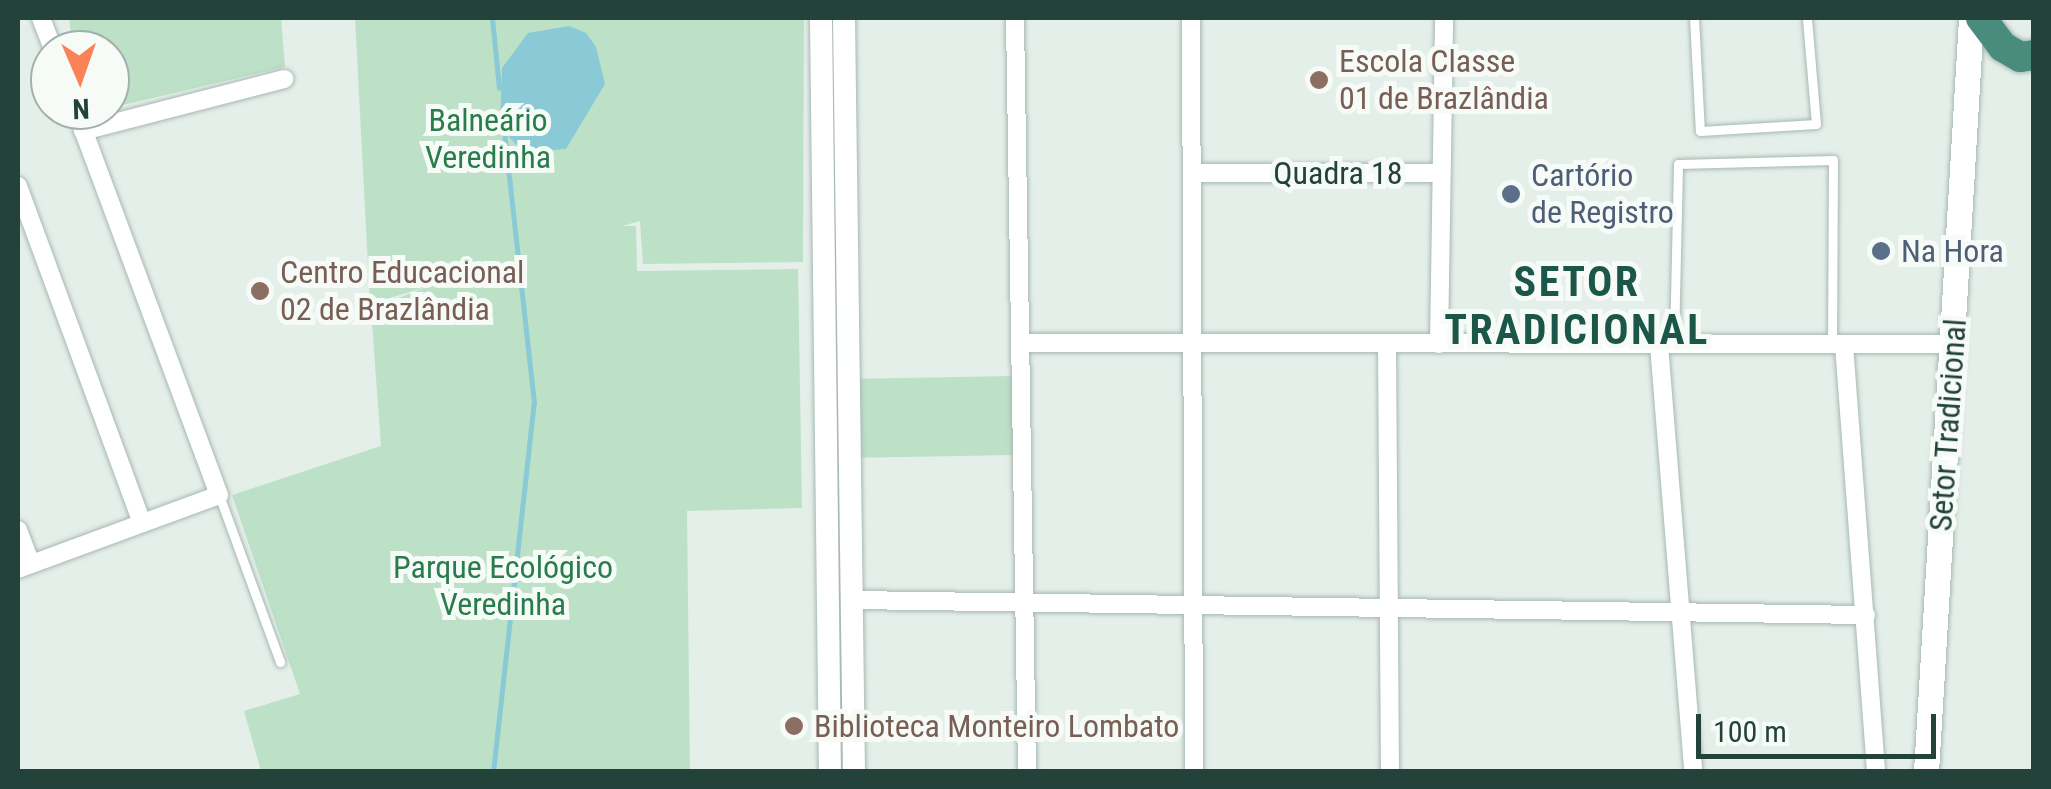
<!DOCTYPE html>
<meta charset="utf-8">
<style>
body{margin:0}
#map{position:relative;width:2051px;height:789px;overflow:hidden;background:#e5efea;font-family:"Roboto Condensed",sans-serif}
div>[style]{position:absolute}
.green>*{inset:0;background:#bce1c7;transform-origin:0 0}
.water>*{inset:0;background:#8ac9d6}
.stream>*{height:5px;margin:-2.5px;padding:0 2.5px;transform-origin:2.5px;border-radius:2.5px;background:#8ac9d6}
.roads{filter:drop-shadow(0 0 2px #a7b8b2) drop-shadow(0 0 2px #a7b8b2)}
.service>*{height:9px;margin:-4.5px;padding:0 4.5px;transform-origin:4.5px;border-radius:4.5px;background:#fff}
.minor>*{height:18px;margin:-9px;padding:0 9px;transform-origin:9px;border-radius:9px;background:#fff}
.tertiary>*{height:22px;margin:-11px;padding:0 11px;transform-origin:11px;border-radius:11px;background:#fff}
.secondary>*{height:25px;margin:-12.5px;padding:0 12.5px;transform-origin:12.5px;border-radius:12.5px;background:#fff}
.trunk>*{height:30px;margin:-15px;padding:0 15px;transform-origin:15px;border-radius:15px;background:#498c7e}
.dots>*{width:28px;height:28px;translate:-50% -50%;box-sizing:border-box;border:5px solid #f6fbf8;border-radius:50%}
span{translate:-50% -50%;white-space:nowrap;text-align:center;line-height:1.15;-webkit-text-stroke:10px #f6fbf8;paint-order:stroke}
.education-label{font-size:32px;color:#785e54}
.left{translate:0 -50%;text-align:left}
.park-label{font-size:32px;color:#297c4b}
.street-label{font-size:32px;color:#22423a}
.service-label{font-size:32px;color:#4e5e75}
.district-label{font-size:42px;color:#1c5649;font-weight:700;letter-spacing:2.5px}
.frame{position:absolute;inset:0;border:20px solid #22423a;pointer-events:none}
.north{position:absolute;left:30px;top:30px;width:100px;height:100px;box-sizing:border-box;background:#f6fbf8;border:2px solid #a1b1ac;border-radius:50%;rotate:178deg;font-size:28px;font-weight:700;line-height:40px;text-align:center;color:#22423a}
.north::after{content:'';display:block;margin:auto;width:35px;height:45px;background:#fa8257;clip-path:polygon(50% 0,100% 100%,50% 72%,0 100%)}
.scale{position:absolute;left:1696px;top:714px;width:240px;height:45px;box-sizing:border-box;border:5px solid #22423a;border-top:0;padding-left:12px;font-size:30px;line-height:35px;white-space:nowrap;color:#22423a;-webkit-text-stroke:8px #f6fbf8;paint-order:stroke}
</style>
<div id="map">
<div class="green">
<i style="clip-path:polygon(69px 18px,281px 18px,285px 67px,110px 108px,110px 50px,73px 50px)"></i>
<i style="clip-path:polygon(355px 18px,804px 18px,803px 262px,643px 264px,640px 221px,622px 226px,636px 226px,637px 271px,798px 269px,802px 508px,687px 511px,690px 771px,261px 771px,244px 711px,300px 694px,232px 495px,381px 446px,371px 309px,426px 287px,370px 304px)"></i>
<i style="left:1012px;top:376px;width:79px;height:152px;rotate:89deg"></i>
</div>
<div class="water">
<i style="clip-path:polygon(569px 26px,586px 33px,596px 47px,605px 84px,566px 149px,523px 152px,500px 127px,502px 68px,528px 33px)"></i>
</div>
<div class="stream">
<i style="left:492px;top:18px;width:70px;rotate:84.3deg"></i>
<i style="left:493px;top:772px;width:371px;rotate:-83.7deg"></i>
<i style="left:534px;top:403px;width:272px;rotate:-96.3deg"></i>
</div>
<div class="roads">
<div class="service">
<i style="left:1694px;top:18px;width:113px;rotate:87deg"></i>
<i style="left:1700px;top:131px;width:116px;rotate:-3.5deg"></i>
<i style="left:1816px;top:124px;width:106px;rotate:-94.9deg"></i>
<i style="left:1674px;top:342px;width:178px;rotate:-88.7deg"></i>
<i style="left:1678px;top:164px;width:155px;rotate:-1.5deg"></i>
<i style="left:1833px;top:160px;width:185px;rotate:90.3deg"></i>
<i style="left:219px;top:495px;width:178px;rotate:69.9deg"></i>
</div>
<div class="minor">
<i style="left:41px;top:18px;width:34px;rotate:69deg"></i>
<i style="left:1015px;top:18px;width:754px;rotate:89.09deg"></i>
<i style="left:1191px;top:18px;width:754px;rotate:89.77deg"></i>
<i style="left:83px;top:131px;width:208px;rotate:-14.5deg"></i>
<i style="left:1192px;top:173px;width:249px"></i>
<i style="left:18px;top:186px;width:359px;rotate:69.8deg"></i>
<i style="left:1022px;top:343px;width:931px;rotate:0.06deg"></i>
<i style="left:1387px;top:344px;width:428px;rotate:89.6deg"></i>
<i style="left:1439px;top:344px;width:326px;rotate:-89.1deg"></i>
<i style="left:1659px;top:345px;width:428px;rotate:85.4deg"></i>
<i style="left:1844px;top:345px;width:428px;rotate:85.7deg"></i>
<i style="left:18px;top:530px;width:36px;rotate:69deg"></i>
<i style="left:18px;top:569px;width:214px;rotate:-20.2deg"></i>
<i style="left:219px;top:495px;width:411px;rotate:-110.4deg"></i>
<i style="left:853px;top:600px;width:1013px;rotate:0.85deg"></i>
</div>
<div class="tertiary">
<i style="left:821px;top:18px;width:754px;rotate:89.32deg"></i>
<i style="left:844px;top:18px;width:754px;rotate:89.24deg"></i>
</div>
<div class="secondary">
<i style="left:1926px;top:772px;width:755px;rotate:-86.58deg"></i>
</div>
<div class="trunk">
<i style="left:1981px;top:18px;width:36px;rotate:53deg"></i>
<i style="left:2003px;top:47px;width:20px;rotate:30deg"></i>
<i style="left:2020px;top:57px;width:14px;rotate:-8deg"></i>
</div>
</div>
<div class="dots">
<i style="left:1319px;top:80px;background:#8d6e63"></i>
<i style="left:1511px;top:194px;background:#5c6f8a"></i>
<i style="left:1881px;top:251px;background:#5c6f8a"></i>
<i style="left:260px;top:291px;background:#8d6e63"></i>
<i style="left:794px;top:726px;background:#8d6e63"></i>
</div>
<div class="education-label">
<span class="left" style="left:1339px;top:80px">Escola Classe<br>01 de Brazlândia</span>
<span class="left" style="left:280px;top:291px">Centro Educacional<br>02 de Brazlândia</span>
<span class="left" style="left:814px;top:726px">Biblioteca Monteiro Lombato</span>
</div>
<div class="park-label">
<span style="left:488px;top:139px">Balneário<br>Veredinha</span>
<span style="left:503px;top:586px">Parque Ecológico<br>Veredinha</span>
</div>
<div class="street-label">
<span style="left:1338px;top:173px">Quadra 18</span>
<span style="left:1948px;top:425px;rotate:-86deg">Setor Tradicional</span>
</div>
<div class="service-label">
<span class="left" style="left:1531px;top:194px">Cartório<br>de Registro</span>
<span class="left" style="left:1901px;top:251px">Na Hora</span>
</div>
<div class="district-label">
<span style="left:1577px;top:306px">SETOR<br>TRADICIONAL</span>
</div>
<div class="frame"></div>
<div class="north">N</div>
<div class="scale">100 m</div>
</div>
